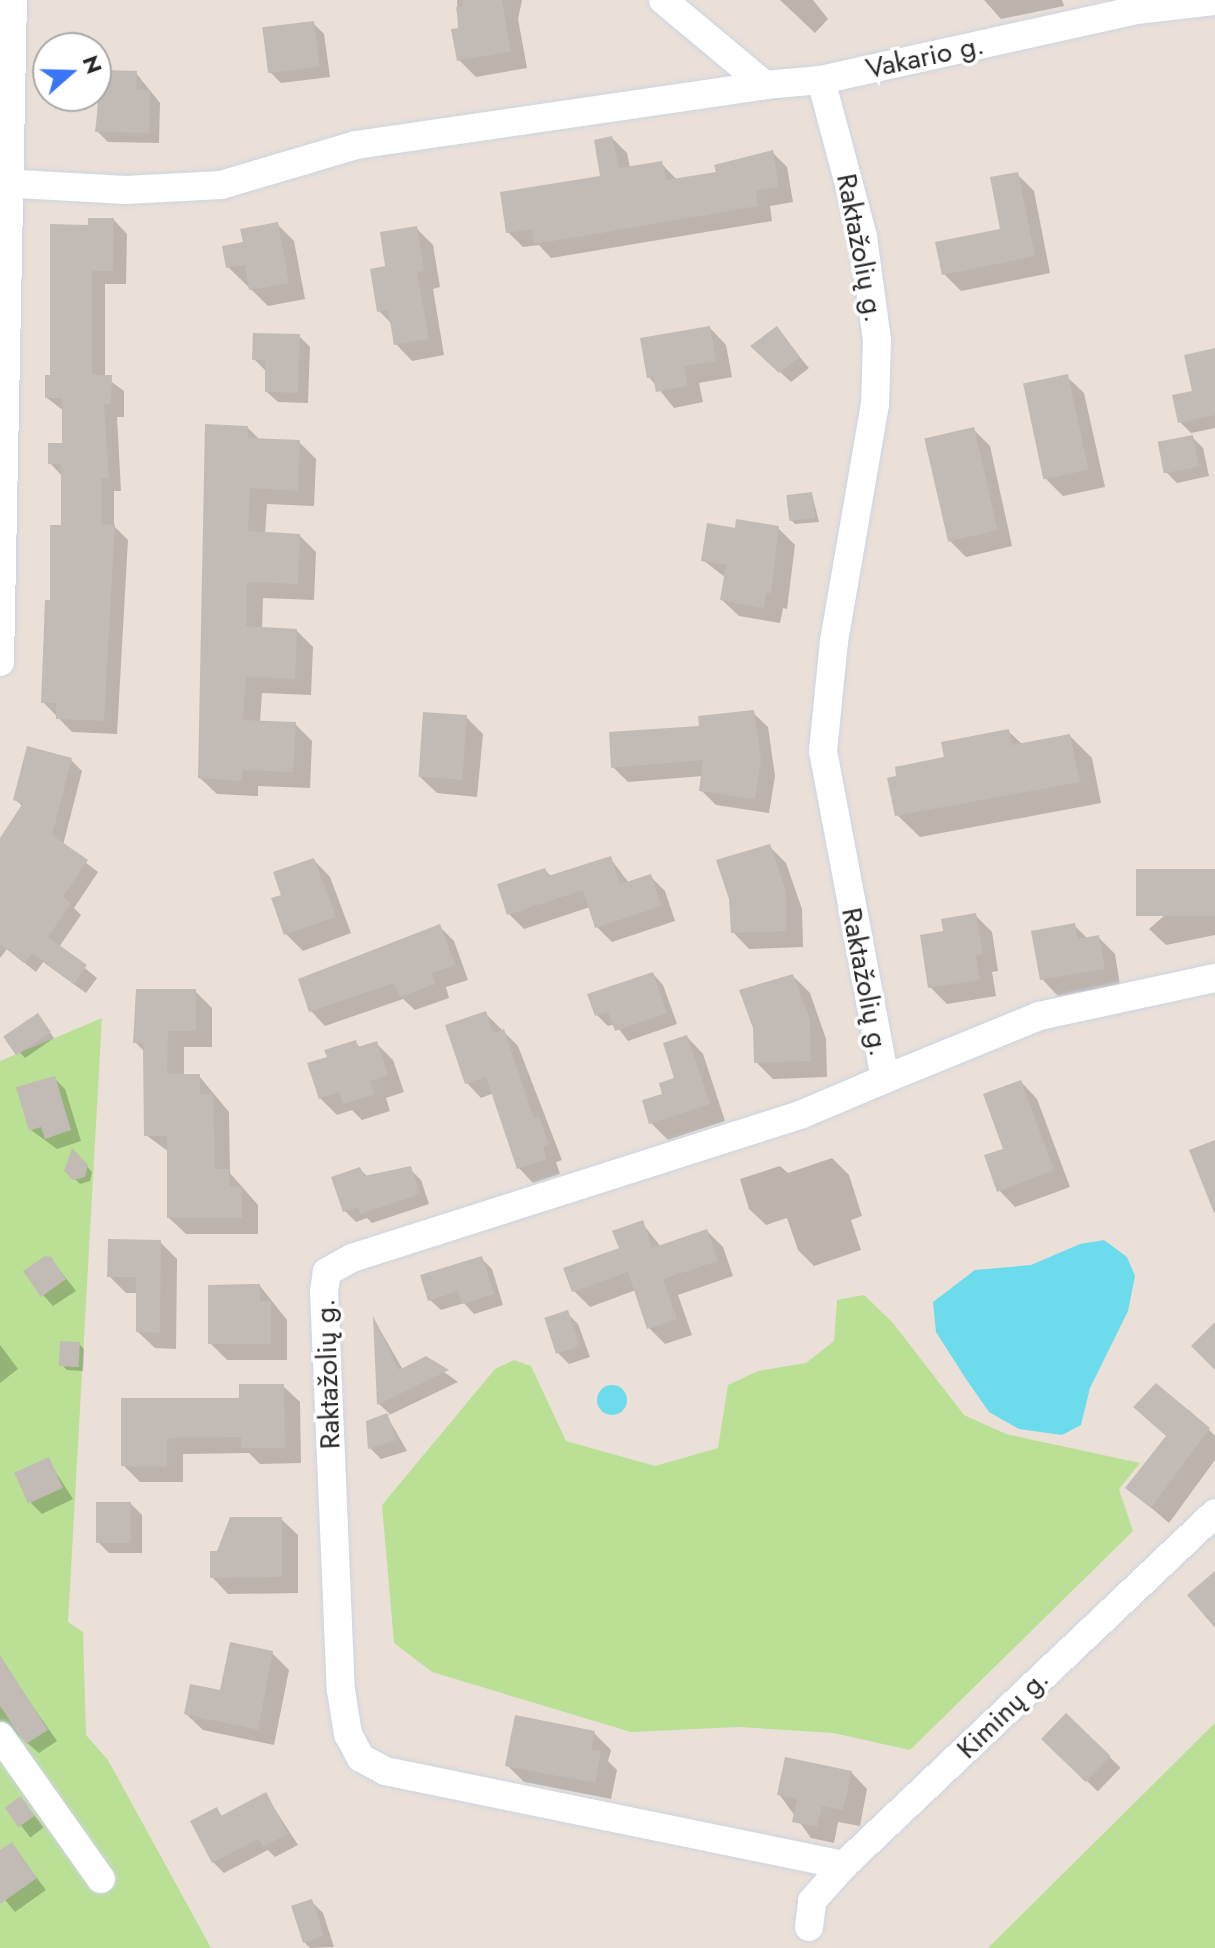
<!DOCTYPE html>
<meta charset="utf-8">
<style>
body{margin:0}
#map{position:relative;width:1215px;height:1948px;overflow:hidden;background:#eae0d8;font-family:Jost,sans-serif}
div>[style]{position:absolute}
.green>*{inset:0;background:#b9e095}
.water>*{inset:0;background:#6cdbec}
.round{border-radius:50%}
.shadow>*{inset:0;background:#0003;transform-origin:0 0}
.building>*{inset:0;background:#c2bab5;transform-origin:0 0}
.roads{filter:drop-shadow(0 0 2px #ced4e0) drop-shadow(0 0 2px #ced4e0)}
.minor>*{height:28px;margin:-14px;padding:0 14px;transform-origin:14px;border-radius:14px;background:#fff}
span{translate:-50% -50%;white-space:nowrap;text-align:center;line-height:1.15;-webkit-text-stroke:7px #fff;paint-order:stroke}
.street-label{font-size:28px;color:#272727}
.north{position:absolute;left:32px;top:32px;width:80px;height:80px;box-sizing:border-box;background:#fff;border:2px solid #a9a9a9;border-radius:50%;rotate:70deg;font-size:22px;font-weight:700;line-height:32px;text-align:center;color:#272727}
.north::after{content:'';display:block;margin:auto;width:28px;height:36px;background:#3976f6;clip-path:polygon(50% 0,100% 100%,50% 72%,0 100%)}
</style>
<div id="map">
<div class="green">
<i style="clip-path:polygon(102px 1018px,68px 1622px,83px 1632px,86px 1735px,108px 1760px,211px 1948px,0 1948px,0 1061px)"></i>
<i style="clip-path:polygon(864px 1295px,893px 1323px,964px 1415px,1006px 1434px,1140px 1463px,1119px 1489px,1133px 1531px,910px 1750px,833px 1733px,739px 1727px,631px 1732px,432px 1672px,394px 1643px,382px 1505px,495px 1369px,514px 1360px,531px 1366px,566px 1441px,655px 1466px,718px 1448px,728px 1385px,758px 1371px,806px 1363px,834px 1341px,837px 1300px)"></i>
<i style="clip-path:polygon(1215px 1723px,1215px 1948px,988px 1948px)"></i>
</div>
<div class="water">
<i style="clip-path:polygon(1104px 1240px,1127px 1257px,1135px 1276px,1128px 1311px,1090px 1388px,1081px 1425px,1062px 1435px,1019px 1429px,989px 1412px,966px 1379px,936px 1332px,933px 1302px,975px 1270px,1031px 1265px,1080px 1244px)"></i>
<i class="round" style="left:597px;top:1385px;width:30px;height:30px"></i>
</div>
<div class="shadow">
<i style="clip-path:polygon(457px 0,522px 0,518px 19px,527px 68px,476px 77px,459px 60px)"></i>
<i style="clip-path:polygon(780px 0,813px 0,828px 19px,815px 33px)"></i>
<i style="clip-path:polygon(984px 0,1062px 0,1064px 6px,1001px 19px)"></i>
<i style="clip-path:polygon(313px 23px,324px 34px,330px 77px,281px 83px,270px 72px)"></i>
<i style="clip-path:polygon(136px 73px,160px 103px,159px 143px,108px 142px,97px 131px,98px 91px)"></i>
<i style="clip-path:polygon(612px 138px,627px 153px,630px 168px,661px 163px,677px 180px,718px 173px,772px 152px,787px 167px,793px 202px,770px 206px,772px 221px,551px 258px,539px 245px,523px 247px,508px 232px,602px 178px)"></i>
<i style="clip-path:polygon(1017px 174px,1034px 191px,1050px 273px,961px 291px,944px 274px,1003px 230px)"></i>
<i style="clip-path:polygon(114px 220px,127px 234px,126px 284px,105px 284px,105px 377px,124px 391px,124px 417px,117px 417px,121px 491px,114px 491px,114px 526px,128px 540px,117px 734px,72px 732px,43px 702px,63px 527px,63px 477px,50px 463px,64px 445px,64px 411px,47px 398px,90px 227px)"></i>
<i style="clip-path:polygon(278px 225px,294px 241px,305px 299px,268px 306px,228px 267px,245px 243px)"></i>
<i style="clip-path:polygon(416px 228px,433px 245px,440px 287px,433px 289px,444px 355px,412px 361px,396px 344px,392px 324px,379px 311px,388px 268px)"></i>
<i style="clip-path:polygon(710px 328px,726px 345px,732px 377px,699px 383px,703px 402px,674px 408px,649px 377px)"></i>
<i style="clip-path:polygon(776px 329px,809px 368px,791px 382px,753px 347px)"></i>
<i style="clip-path:polygon(299px 336px,310px 347px,308px 403px,278px 402px,267px 392px,265px 370px,254px 359px)"></i>
<i style="clip-path:polygon(1215px 352px,1215px 428px,1191px 433px,1180px 422px)"></i>
<i style="clip-path:polygon(1067px 377px,1084px 393px,1105px 487px,1063px 496px,1046px 479px)"></i>
<i style="clip-path:polygon(248px 428px,260px 440px,299px 442px,316px 459px,314px 506px,267px 504px,265px 534px,300px 536px,316px 552px,314px 600px,263px 598px,262px 629px,296px 630px,313px 647px,311px 695px,262px 693px,260px 722px,295px 724px,312px 741px,310px 788px,258px 786px,258px 796px,217px 794px,200px 778px)"></i>
<i style="clip-path:polygon(973px 429px,990px 446px,1012px 546px,966px 557px,949px 540px)"></i>
<i style="clip-path:polygon(1192px 437px,1203px 448px,1209px 476px,1177px 483px,1166px 472px)"></i>
<i style="clip-path:polygon(812px 494px,819px 522px,795px 524px,790px 519px)"></i>
<i style="clip-path:polygon(778px 528px,795px 545px,787px 609px,783px 608px,780px 623px,739px 616px,722px 600px,726px 578px,703px 560px,736px 530px)"></i>
<i style="clip-path:polygon(753px 713px,768px 727px,775px 776px,769px 813px,716px 805px,701px 790px,703px 776px,628px 782px,613px 767px,701px 727px)"></i>
<i style="clip-path:polygon(466px 717px,483px 734px,477px 797px,437px 793px,420px 777px)"></i>
<i style="clip-path:polygon(1008px 731px,1023px 745px,1070px 736px,1092px 758px,1101px 803px,920px 837px,897px 815px,946px 759px)"></i>
<i style="clip-path:polygon(71px 760px,82px 771px,63px 845px,98px 872px,74px 908px,81px 915px,59px 947px,97px 978px,86px 993px,43px 962px,36px 972px,7px 949px,0 958px,0 841px,23px 807px,15px 799px)"></i>
<i style="clip-path:polygon(769px 846px,786px 863px,802px 909px,803px 947px,749px 949px,733px 932px)"></i>
<i style="clip-path:polygon(610px 858px,629px 883px,650px 876px,665px 891px,675px 921px,612px 942px,597px 927px,590px 907px,524px 929px,509px 914px,545px 870px,552px 877px)"></i>
<i style="clip-path:polygon(314px 860px,330px 877px,351px 933px,303px 951px,286px 934px,284px 896px)"></i>
<i style="clip-path:polygon(1215px 871px,1215px 935px,1166px 945px,1149px 929px)"></i>
<i style="clip-path:polygon(976px 916px,992px 932px,998px 971px,992px 972px,996px 996px,947px 1004px,930px 987px,945px 933px)"></i>
<i style="clip-path:polygon(1074px 925px,1088px 939px,1098px 937px,1115px 954px,1120px 985px,1058px 996px,1042px 979px)"></i>
<i style="clip-path:polygon(440px 927px,454px 941px,468px 980px,446px 987px,449px 998px,415px 1010px,403px 999px,325px 1026px,311px 1011px)"></i>
<i style="clip-path:polygon(653px 974px,663px 985px,677px 1024px,628px 1041px,615px 1024px,608px 1026px,597px 1015px)"></i>
<i style="clip-path:polygon(793px 976px,810px 993px,826px 1039px,827px 1077px,773px 1079px,756px 1062px)"></i>
<i style="clip-path:polygon(195px 991px,212px 1008px,212px 1047px,184px 1047px,184px 1076px,199px 1076px,229px 1112px,230px 1173px,258px 1205px,258px 1234px,186px 1234px,169px 1218px,169px 1152px,146px 1135px,145px 1052px,135px 1042px)"></i>
<i style="clip-path:polygon(485px 1013px,518px 1046px,562px 1160px,556px 1162px,560px 1174px,533px 1183px,519px 1168px,494px 1093px,481px 1098px,467px 1083px,448px 1026px)"></i>
<i style="clip-path:polygon(42px 1021px,54px 1038px,25px 1058px,7px 1038px)"></i>
<i style="clip-path:polygon(687px 1037px,703px 1054px,725px 1121px,668px 1140px,651px 1123px,676px 1079px)"></i>
<i style="clip-path:polygon(355px 1042px,361px 1048px,377px 1044px,393px 1060px,404px 1092px,386px 1098px,390px 1111px,362px 1120px,352px 1110px,337px 1115px,320px 1098px,329px 1058px)"></i>
<i style="clip-path:polygon(54px 1078px,65px 1089px,81px 1141px,57px 1149px,31px 1130px)"></i>
<i style="clip-path:polygon(1021px 1082px,1037px 1099px,1070px 1187px,1015px 1207px,999px 1190px)"></i>
<i style="clip-path:polygon(73px 1151px,92px 1172px,90px 1181px,80px 1184px,67px 1171px)"></i>
<i style="clip-path:polygon(832px 1158px,849px 1175px,862px 1216px,851px 1220px,861px 1250px,814px 1266px,798px 1250px,787px 1218px,766px 1225px,749px 1209px,740px 1179px,780px 1166px,788px 1173px)"></i>
<i style="clip-path:polygon(360px 1169px,368px 1177px,410px 1169px,421px 1180px,429px 1204px,372px 1223px,367px 1218px,356px 1222px,345px 1211px)"></i>
<i style="clip-path:polygon(642px 1223px,661px 1247px,707px 1231px,723px 1247px,733px 1276px,678px 1295px,692px 1335px,665px 1344px,649px 1328px,636px 1290px,590px 1307px,574px 1291px,621px 1249px)"></i>
<i style="clip-path:polygon(160px 1242px,177px 1259px,176px 1349px,155px 1348px,138px 1332px,138px 1293px,126px 1293px,109px 1276px)"></i>
<i style="clip-path:polygon(481px 1258px,492px 1269px,503px 1305px,474px 1314px,464px 1303px,441px 1310px,430px 1300px)"></i>
<i style="clip-path:polygon(51px 1259px,76px 1291px,53px 1306px,43px 1295px)"></i>
<i style="clip-path:polygon(260px 1286px,287px 1320px,287px 1360px,227px 1360px,210px 1343px)"></i>
<i style="clip-path:polygon(567px 1313px,578px 1324px,590px 1357px,569px 1364px,558px 1353px)"></i>
<i style="clip-path:polygon(375px 1321px,403px 1370px,426px 1359px,458px 1382px,387px 1416px,407px 1451px,381px 1459px,370px 1448px,368px 1423px,390px 1414px,379px 1404px)"></i>
<i style="clip-path:polygon(79px 1344px,84px 1349px,83px 1371px,67px 1370px,62px 1365px)"></i>
<i style="clip-path:polygon(0 1345px,18px 1369px,0 1383px)"></i>
<i style="clip-path:polygon(283px 1386px,300px 1402px,301px 1463px,260px 1464px,249px 1453px,183px 1454px,183px 1482px,140px 1482px,123px 1465px,123px 1400px,241px 1401px)"></i>
<i style="clip-path:polygon(1189px 1410px,1215px 1436px,1215px 1460px,1169px 1523px,1128px 1488px)"></i>
<i style="clip-path:polygon(48px 1460px,73px 1499px,42px 1514px,31px 1503px)"></i>
<i style="clip-path:polygon(131px 1504px,142px 1515px,142px 1553px,109px 1553px,98px 1542px)"></i>
<i style="clip-path:polygon(281px 1519px,298px 1535px,298px 1593px,228px 1594px,212px 1577px,218px 1553px)"></i>
<i style="clip-path:polygon(272px 1653px,289px 1670px,274px 1745px,203px 1730px,186px 1714px)"></i>
<i style="clip-path:polygon(8px 1671px,57px 1741px,39px 1753px,11px 1729px,0 1736px,0 1676px)"></i>
<i style="left:1066px;top:1715px;width:76px;height:33px;rotate:44deg"></i>
<i style="clip-path:polygon(594px 1733px,611px 1750px,608px 1761px,617px 1770px,611px 1799px,524px 1782px,507px 1765px)"></i>
<i style="clip-path:polygon(851px 1772px,867px 1789px,860px 1826px,838px 1822px,834px 1843px,811px 1838px,779px 1794px)"></i>
<i style="clip-path:polygon(265px 1794px,298px 1845px,275px 1857px,268px 1850px,224px 1873px,213px 1862px,216px 1809px,223px 1817px)"></i>
<i style="left:21px;top:1798px;width:37px;height:17px;rotate:52deg"></i>
<i style="clip-path:polygon(12px 1845px,46px 1890px,15px 1912px,0 1894px,0 1853px)"></i>
<i style="clip-path:polygon(312px 1902px,323px 1913px,334px 1947px,310px 1948px,304px 1942px)"></i>
</div>
<div class="building">
<i style="clip-path:polygon(462px 0,502px 0,511px 51px,457px 61px,451px 29px,459px 28px,456px 7px,463px 6px)"></i>
<i style="left:314px;top:21px;width:46px;height:52px;rotate:83deg"></i>
<i style="clip-path:polygon(102px 70px,137px 71px,136px 90px,150px 90px,149px 133px,95px 132px)"></i>
<i style="clip-path:polygon(612px 136px,619px 168px,662px 161px,666px 180px,716px 172px,714px 165px,773px 150px,779px 187px,756px 191px,758px 206px,590px 235px,534px 244px,532px 229px,506px 233px,500px 192px,600px 176px,594px 140px)"></i>
<i style="clip-path:polygon(1018px 172px,1035px 256px,942px 275px,935px 242px,1000px 229px,990px 177px)"></i>
<i style="clip-path:polygon(88px 218px,114px 218px,113px 271px,92px 271px,92px 375px,112px 375px,111px 404px,104px 404px,109px 478px,101px 478px,101px 525px,115px 524px,104px 721px,56px 719px,56px 703px,41px 703px,45px 600px,50px 600px,50px 525px,61px 525px,61px 464px,48px 464px,48px 443px,62px 443px,62px 398px,45px 398px,45px 375px,50px 375px,50px 224px,88px 225px)"></i>
<i style="clip-path:polygon(278px 222px,289px 283px,249px 290px,245px 265px,226px 268px,222px 246px,243px 242px,240px 229px)"></i>
<i style="clip-path:polygon(417px 226px,424px 271px,417px 272px,429px 339px,394px 345px,388px 310px,377px 312px,370px 269px,385px 266px,380px 232px)"></i>
<i style="clip-path:polygon(710px 326px,716px 361px,684px 366px,687px 386px,656px 392px,653px 377px,647px 378px,640px 338px)"></i>
<i style="clip-path:polygon(777px 326px,800px 357px,779px 373px,750px 346px)"></i>
<i style="clip-path:polygon(253px 333px,300px 334px,298px 393px,265px 392px,265px 360px,252px 360px)"></i>
<i style="clip-path:polygon(1215px 348px,1215px 415px,1178px 423px,1172px 395px,1192px 391px,1184px 355px)"></i>
<i style="left:1068px;top:374px;width:98px;height:46px;rotate:78deg"></i>
<i style="clip-path:polygon(205px 424px,248px 426px,248px 438px,300px 440px,298px 491px,250px 488px,248px 531px,300px 534px,298px 584px,247px 582px,246px 626px,297px 629px,295px 679px,246px 677px,243px 720px,296px 722px,293px 772px,242px 770px,242px 781px,198px 778px)"></i>
<i style="left:974px;top:427px;width:106px;height:51px;rotate:77deg"></i>
<i style="left:1193px;top:435px;width:32px;height:36px;rotate:79deg"></i>
<i style="left:812px;top:492px;width:26px;height:26px;rotate:83deg"></i>
<i style="clip-path:polygon(736px 519px,779px 526px,771px 593px,766px 593px,764px 608px,720px 600px,726px 565px,701px 561px,707px 523px,735px 528px)"></i>
<i style="clip-path:polygon(754px 710px,761px 760px,755px 799px,699px 791px,703px 760px,611px 768px,609px 732px,699px 726px,698px 716px)"></i>
<i style="left:423px;top:712px;width:44px;height:65px;rotate:4deg"></i>
<i style="clip-path:polygon(1009px 729px,1012px 745px,1070px 734px,1080px 782px,895px 816px,887px 778px,896px 776px,895px 767px,944px 757px,941px 742px)"></i>
<i style="clip-path:polygon(27px 746px,72px 758px,52px 835px,88px 860px,63px 897px,71px 903px,48px 937px,87px 965px,74px 984px,32px 953px,24px 963px,0 944px,0 838px,23px 803px,13px 800px)"></i>
<i style="clip-path:polygon(770px 844px,786px 891px,787px 931px,731px 933px,729px 899px,716px 860px)"></i>
<i style="clip-path:polygon(611px 856px,620px 884px,651px 874px,661px 906px,595px 928px,583px 890px,507px 915px,497px 884px,545px 868px,548px 876px)"></i>
<i style="clip-path:polygon(314px 858px,336px 917px,284px 935px,271px 898px,281px 895px,273px 872px)"></i>
<i style="left:1215px;top:869px;width:47px;height:79px;rotate:90deg"></i>
<i style="clip-path:polygon(976px 913px,983px 954px,976px 956px,980px 980px,928px 988px,920px 935px,943px 931px,941px 919px)"></i>
<i style="clip-path:polygon(1075px 923px,1078px 939px,1099px 935px,1105px 969px,1040px 980px,1031px 931px)"></i>
<i style="clip-path:polygon(440px 924px,455px 965px,432px 973px,436px 984px,399px 997px,394px 983px,309px 1012px,298px 979px)"></i>
<i style="clip-path:polygon(653px 972px,667px 1013px,615px 1031px,608px 1012px,595px 1016px,587px 994px)"></i>
<i style="clip-path:polygon(793px 974px,810px 1020px,811px 1061px,754px 1063px,753px 1028px,739px 990px)"></i>
<i style="clip-path:polygon(136px 989px,196px 989px,196px 1031px,168px 1031px,167px 1074px,200px 1074px,200px 1094px,213px 1094px,215px 1169px,229px 1169px,229px 1187px,242px 1186px,242px 1218px,167px 1218px,167px 1136px,144px 1136px,143px 1043px,133px 1043px)"></i>
<i style="clip-path:polygon(486px 1011px,493px 1033px,504px 1029px,534px 1118px,539px 1116px,549px 1145px,543px 1147px,547px 1159px,517px 1169px,486px 1077px,465px 1084px,445px 1025px)"></i>
<i style="left:38px;top:1013px;width:23px;height:42px;rotate:56deg"></i>
<i style="clip-path:polygon(687px 1035px,710px 1104px,649px 1124px,642px 1100px,662px 1094px,659px 1083px,674px 1078px,663px 1043px)"></i>
<i style="clip-path:polygon(356px 1040px,358px 1047px,377px 1041px,388px 1075px,370px 1081px,375px 1094px,343px 1104px,339px 1092px,319px 1099px,307px 1063px,327px 1057px,324px 1050px)"></i>
<i style="clip-path:polygon(55px 1076px,71px 1130px,45px 1139px,41px 1127px,29px 1131px,16px 1087px)"></i>
<i style="clip-path:polygon(1021px 1080px,1054px 1170px,997px 1192px,984px 1155px,1003px 1149px,983px 1094px)"></i>
<i style="clip-path:polygon(1215px 1140px,1215px 1212px,1214px 1213px,1189px 1150px)"></i>
<i style="clip-path:polygon(72px 1148px,88px 1165px,85px 1177px,73px 1180px,64px 1171px)"></i>
<i style="clip-path:polygon(411px 1166px,420px 1194px,360px 1214px,358px 1208px,343px 1212px,331px 1177px,360px 1167px,364px 1176px)"></i>
<i style="clip-path:polygon(643px 1220px,652px 1248px,707px 1229px,718px 1261px,663px 1279px,677px 1319px,647px 1329px,628px 1272px,572px 1292px,563px 1268px,619px 1248px,612px 1231px)"></i>
<i style="clip-path:polygon(108px 1239px,161px 1240px,160px 1333px,136px 1332px,136px 1277px,107px 1277px)"></i>
<i style="clip-path:polygon(45px 1256px,51px 1257px,66px 1279px,41px 1297px,23px 1271px)"></i>
<i style="clip-path:polygon(482px 1256px,494px 1294px,462px 1304px,458px 1291px,428px 1301px,420px 1275px)"></i>
<i style="clip-path:polygon(260px 1284px,260px 1301px,271px 1301px,271px 1344px,208px 1344px,208px 1285px)"></i>
<i style="left:568px;top:1310px;width:38px;height:25px;rotate:72deg"></i>
<i style="clip-path:polygon(373px 1316px,399px 1370px,426px 1356px,449px 1370px,377px 1405px)"></i>
<i style="clip-path:polygon(1215px 1322px,1215px 1370px,1191px 1346px)"></i>
<i style="left:60px;top:1341px;width:20px;height:25px;rotate:3deg"></i>
<i style="clip-path:polygon(1156px 1383px,1210px 1428px,1151px 1508px,1125px 1488px,1166px 1436px,1133px 1407px)"></i>
<i style="clip-path:polygon(239px 1384px,284px 1384px,285px 1448px,241px 1448px,241px 1437px,167px 1438px,167px 1467px,121px 1466px,121px 1398px,239px 1398px)"></i>
<i style="clip-path:polygon(387px 1413px,397px 1440px,368px 1449px,366px 1421px)"></i>
<i style="left:49px;top:1457px;width:34px;height:38px;rotate:66deg"></i>
<i style="left:96px;top:1502px;width:35px;height:41px"></i>
<i style="clip-path:polygon(230px 1517px,282px 1517px,282px 1577px,210px 1578px,210px 1551px,217px 1551px)"></i>
<i style="clip-path:polygon(1215px 1571px,1215px 1628px,1187px 1595px)"></i>
<i style="clip-path:polygon(230px 1642px,273px 1651px,258px 1730px,184px 1714px,190px 1684px,220px 1690px)"></i>
<i style="clip-path:polygon(0 1655px,48px 1730px,26px 1744px,0 1706px)"></i>
<i style="left:1066px;top:1713px;width:62px;height:36px;rotate:44deg"></i>
<i style="clip-path:polygon(515px 1715px,595px 1731px,591px 1749px,601px 1751px,595px 1783px,505px 1766px)"></i>
<i style="clip-path:polygon(785px 1757px,852px 1771px,843px 1810px,822px 1806px,817px 1827px,792px 1822px,797px 1799px,777px 1795px)"></i>
<i style="clip-path:polygon(266px 1792px,288px 1834px,263px 1847px,258px 1839px,212px 1863px,190px 1821px,217px 1807px,221px 1816px)"></i>
<i style="left:21px;top:1796px;width:24px;height:20px;rotate:55deg"></i>
<i style="clip-path:polygon(12px 1842px,37px 1878px,0 1904px,0 1850px)"></i>
<i style="left:312px;top:1899px;width:39px;height:22px;rotate:72deg"></i>
</div>
<div class="roads">
<div class="minor">
<i style="left:663px;top:0;width:133px;rotate:39.8deg"></i>
<i style="left:765px;top:85px;width:56px;rotate:-5.1deg"></i>
<i style="left:821px;top:80px;width:323px;rotate:-12.5deg"></i>
<i style="left:1136px;top:10px;width:80px;rotate:-6.5deg"></i>
<i style="left:821px;top:80px;width:163px;rotate:75deg"></i>
<i style="left:863px;top:237px;width:105px;rotate:82.3deg"></i>
<i style="left:877px;top:341px;width:63px;rotate:91.8deg"></i>
<i style="left:875px;top:404px;width:241px;rotate:99.8deg"></i>
<i style="left:834px;top:641px;width:111px;rotate:95.7deg"></i>
<i style="left:823px;top:751px;width:334px;rotate:79.3deg"></i>
<i style="left:885px;top:1079px;width:92px;rotate:157deg"></i>
<i style="left:800px;top:1115px;width:470px;rotate:162.3deg"></i>
<i style="left:352px;top:1258px;width:29px;rotate:151deg"></i>
<i style="left:327px;top:1272px;width:18px;rotate:99deg"></i>
<i style="left:324px;top:1290px;width:400px;rotate:87.6deg"></i>
<i style="left:341px;top:1690px;width:45px;rotate:81deg"></i>
<i style="left:348px;top:1734px;width:27px;rotate:62deg"></i>
<i style="left:361px;top:1758px;width:27px;rotate:28deg"></i>
<i style="left:385px;top:1771px;width:469px;rotate:11.6deg"></i>
<i style="left:0;top:183px;width:126px;rotate:3.2deg"></i>
<i style="left:126px;top:190px;width:95px;rotate:-3deg"></i>
<i style="left:221px;top:185px;width:141px;rotate:-16.5deg"></i>
<i style="left:356px;top:145px;width:413px;rotate:-8.3deg"></i>
<i style="left:0;top:662px;width:662px;rotate:-88.88deg"></i>
<i style="left:885px;top:1079px;width:166px;rotate:-22.2deg"></i>
<i style="left:1039px;top:1016px;width:180px;rotate:-12.2deg"></i>
<i style="left:0;top:1736px;width:175px;rotate:54.8deg"></i>
<i style="left:809px;top:1927px;width:26px;rotate:-83deg"></i>
<i style="left:812px;top:1901px;width:48px;rotate:-48.4deg"></i>
<i style="left:844px;top:1865px;width:511px;rotate:-43.49deg"></i>
</div>
</div>
<div class="street-label">
<span style="left:925px;top:57px;rotate:-12deg">Vakario g.</span>
<span style="left:860px;top:248px;rotate:79deg">Raktažolių g.</span>
<span style="left:865px;top:982px;rotate:79deg">Raktažolių g.</span>
<span style="left:328px;top:1374px;rotate:-92deg">Raktažolių g.</span>
<span style="left:1003px;top:1714px;rotate:-44deg">Kiminų g.</span>
</div>
<div class="north">N</div>
</div>
